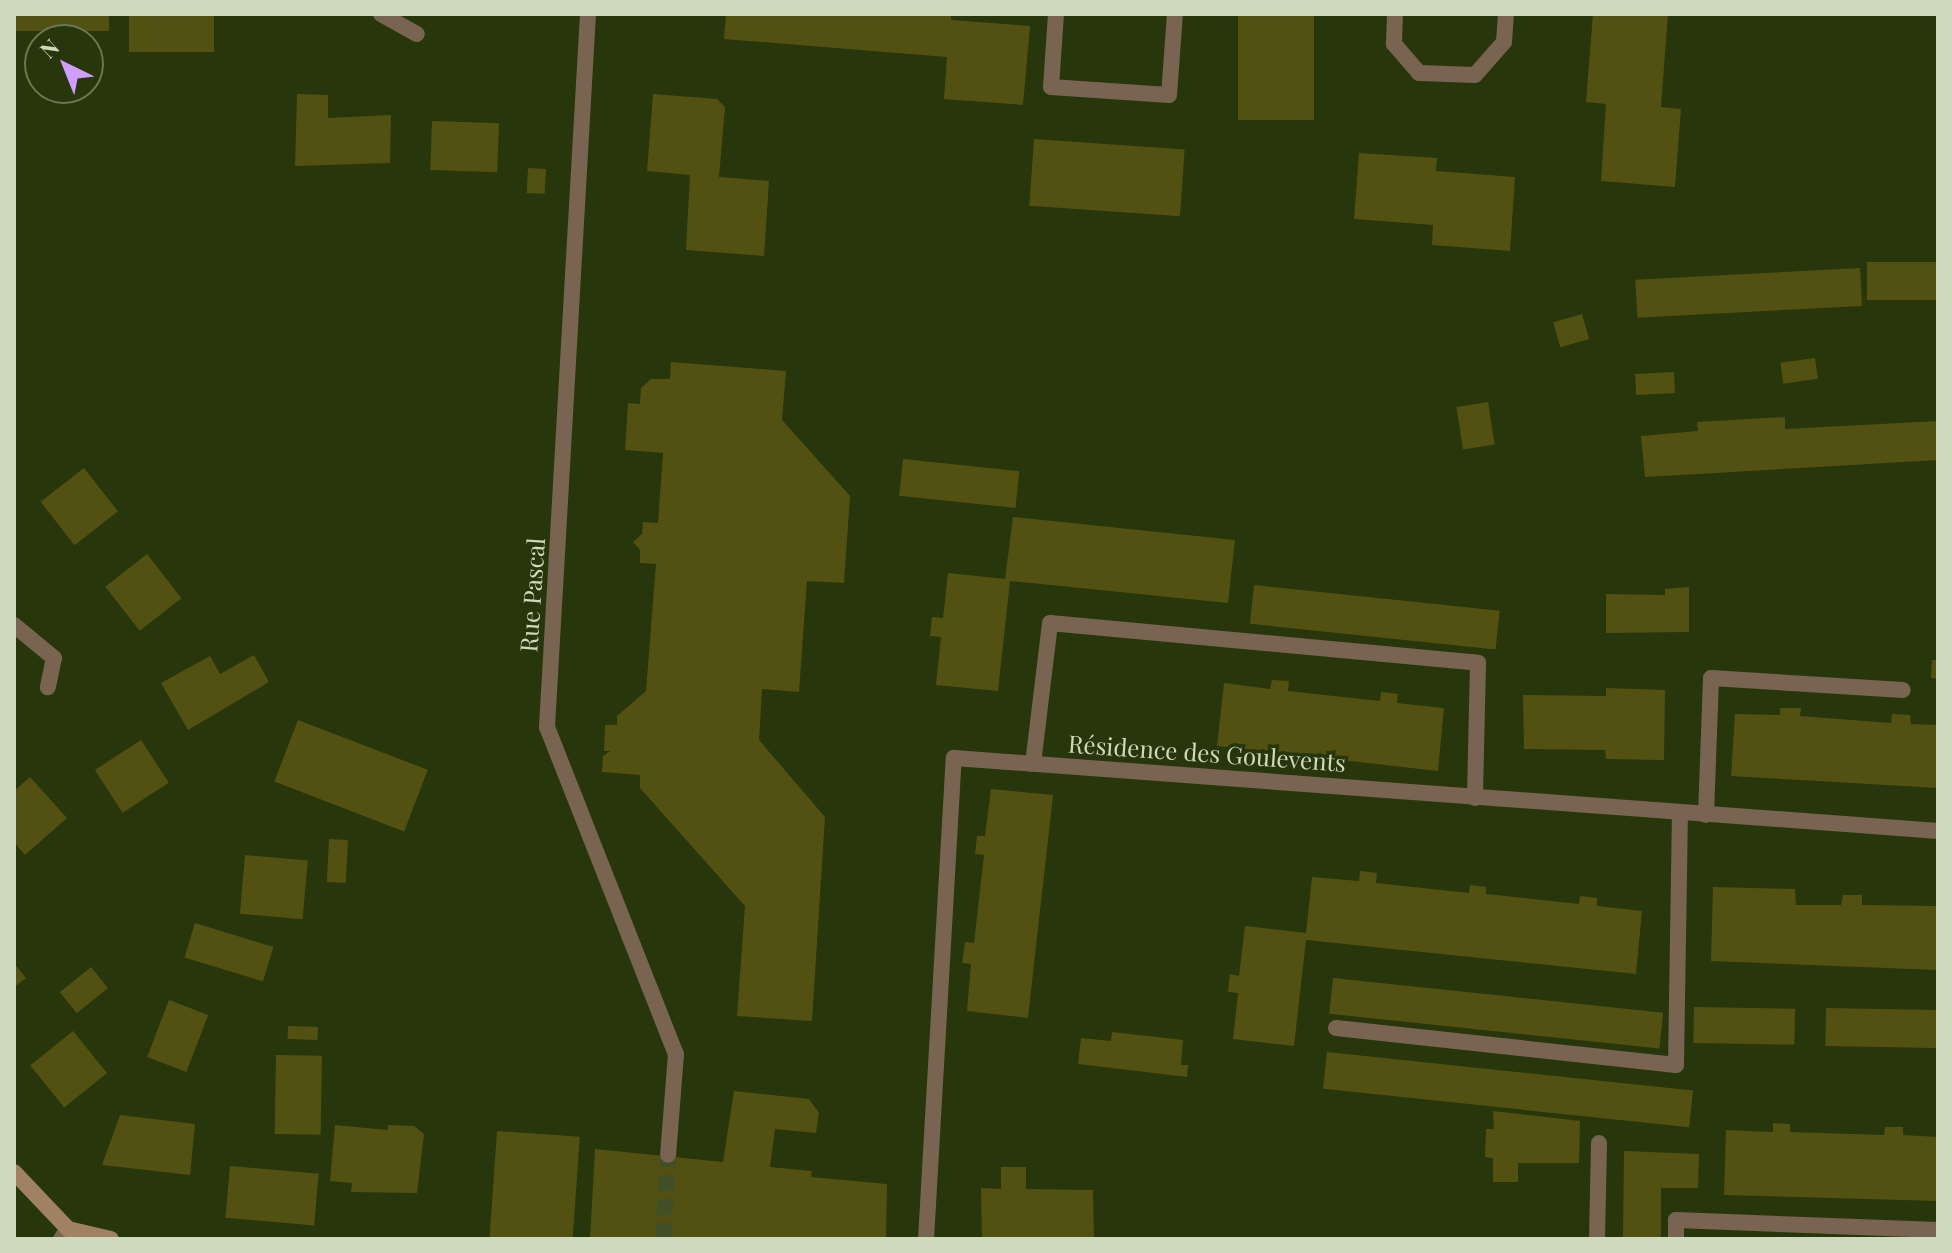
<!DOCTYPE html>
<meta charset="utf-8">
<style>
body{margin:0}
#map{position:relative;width:1952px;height:1253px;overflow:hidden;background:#27360b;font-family:"Playfair Display",serif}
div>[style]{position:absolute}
.building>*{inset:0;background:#535112;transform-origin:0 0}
.street-tunnel>*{height:16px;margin-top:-8px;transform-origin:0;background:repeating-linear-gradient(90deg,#404f26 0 16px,transparent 0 24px)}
.lane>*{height:16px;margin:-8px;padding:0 8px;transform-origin:8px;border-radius:8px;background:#786451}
.street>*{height:16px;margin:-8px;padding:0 8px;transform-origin:8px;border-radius:8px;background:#786451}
.secondary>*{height:16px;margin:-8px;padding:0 8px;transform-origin:8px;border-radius:8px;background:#a08162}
span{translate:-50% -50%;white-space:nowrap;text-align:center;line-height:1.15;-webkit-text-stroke:7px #27360b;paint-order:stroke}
.street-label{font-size:24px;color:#cddabc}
.frame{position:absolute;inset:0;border:16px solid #cddabc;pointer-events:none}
.north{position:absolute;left:24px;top:24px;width:80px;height:80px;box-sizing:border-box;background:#27360b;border:2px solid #697852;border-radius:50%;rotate:317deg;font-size:22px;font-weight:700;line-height:32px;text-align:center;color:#cddabc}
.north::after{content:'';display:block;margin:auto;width:28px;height:36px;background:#cf9eff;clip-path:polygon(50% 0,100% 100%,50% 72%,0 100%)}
</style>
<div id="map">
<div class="building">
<i style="left:14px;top:14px;width:95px;height:17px"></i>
<i style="left:129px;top:14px;width:85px;height:38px"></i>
<i style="clip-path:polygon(726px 14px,951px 14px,951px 20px,1030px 26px,1023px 105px,944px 99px,947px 57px,724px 39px)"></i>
<i style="left:1238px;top:14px;width:76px;height:106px"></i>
<i style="clip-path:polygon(1593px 14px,1668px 14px,1661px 107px,1681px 109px,1675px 187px,1601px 181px,1606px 104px,1586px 102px)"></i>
<i style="clip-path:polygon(297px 94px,328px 95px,328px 118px,391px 115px,390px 163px,295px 166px)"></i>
<i style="clip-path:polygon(653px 94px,717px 99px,725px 107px,719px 177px,769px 181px,764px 256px,686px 250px,690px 175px,647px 171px)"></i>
<i style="left:432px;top:121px;width:67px;height:49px;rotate:2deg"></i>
<i style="left:1034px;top:139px;width:151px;height:67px;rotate:4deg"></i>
<i style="clip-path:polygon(1359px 153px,1437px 158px,1436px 171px,1515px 177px,1510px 251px,1432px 245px,1433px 225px,1354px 219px)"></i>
<i style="left:528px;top:168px;width:18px;height:25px;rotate:3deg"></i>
<i style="left:1938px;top:262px;width:38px;height:71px;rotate:90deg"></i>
<i style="left:1860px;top:268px;width:38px;height:225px;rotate:87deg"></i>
<i style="left:1582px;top:314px;width:26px;height:30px;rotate:74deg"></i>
<i style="left:1815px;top:358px;width:21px;height:35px;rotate:82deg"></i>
<i style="clip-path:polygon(671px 362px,786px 371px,782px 420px,850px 496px,844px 583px,807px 581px,799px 692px,762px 689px,759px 740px,825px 817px,812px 1021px,737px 1016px,745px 906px,640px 788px,640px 775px,602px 772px,603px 756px,610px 751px,604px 751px,605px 725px,617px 725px,617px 716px,646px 691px,656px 564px,640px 563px,640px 550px,633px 542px,642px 534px,643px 522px,658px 523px,663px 453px,625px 450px,628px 403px,640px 404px,641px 388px,651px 379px,670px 379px)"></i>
<i style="left:1674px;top:372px;width:21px;height:39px;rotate:87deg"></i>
<i style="left:1488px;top:402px;width:43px;height:32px;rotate:81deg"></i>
<i style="clip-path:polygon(1785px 417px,1785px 429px,1938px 421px,1938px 460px,1645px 477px,1641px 436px,1698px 431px,1697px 422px)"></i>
<i style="left:903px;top:459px;width:117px;height:37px;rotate:6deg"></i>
<i style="left:84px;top:468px;width:55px;height:55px;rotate:52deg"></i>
<i style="clip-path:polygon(1013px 517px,1235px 540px,1228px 603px,1010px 581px,998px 691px,936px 685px,941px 637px,930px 636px,932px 617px,943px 618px,948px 573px,1005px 579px)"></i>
<i style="left:147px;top:554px;width:56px;height:53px;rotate:52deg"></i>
<i style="left:1254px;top:585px;width:247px;height:39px;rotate:6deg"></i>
<i style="clip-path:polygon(1689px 587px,1689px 632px,1606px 633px,1606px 594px,1665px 595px,1665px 589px)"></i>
<i style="clip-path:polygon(254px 655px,269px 682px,188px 730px,161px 683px,210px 656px,220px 674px)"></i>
<i style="clip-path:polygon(1932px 660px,1938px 660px,1938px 679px,1931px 678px)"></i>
<i style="clip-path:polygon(1272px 680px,1289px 681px,1288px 691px,1380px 701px,1381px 692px,1398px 694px,1397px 703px,1444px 708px,1438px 771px,1217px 746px,1224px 683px,1270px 689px)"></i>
<i style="clip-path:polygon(1606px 688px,1665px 690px,1664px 760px,1606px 759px,1605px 750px,1524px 749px,1523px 695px,1606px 696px)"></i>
<i style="clip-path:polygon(1780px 708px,1801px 708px,1800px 716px,1891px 723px,1892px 714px,1910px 715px,1911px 724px,1938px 725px,1938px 788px,1731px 776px,1735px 714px,1780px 715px)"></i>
<i style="left:298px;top:720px;width:139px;height:66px;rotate:21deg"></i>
<i style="left:141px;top:740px;width:51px;height:55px;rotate:57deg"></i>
<i style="clip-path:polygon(30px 777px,67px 818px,25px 855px,14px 842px,14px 791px)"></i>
<i style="clip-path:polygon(991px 789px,1053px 795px,1028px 1018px,967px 1011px,971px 964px,962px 963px,965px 942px,974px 943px,984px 855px,975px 854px,977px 836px,985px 836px)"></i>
<i style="left:329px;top:839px;width:19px;height:43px;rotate:3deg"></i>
<i style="left:245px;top:855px;width:63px;height:59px;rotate:5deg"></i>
<i style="clip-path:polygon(1360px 871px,1377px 873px,1376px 883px,1469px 893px,1470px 885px,1486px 887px,1486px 894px,1579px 904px,1580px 896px,1597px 898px,1597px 906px,1642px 911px,1636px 974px,1306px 940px,1294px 1046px,1233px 1039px,1238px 993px,1228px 992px,1230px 974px,1239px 976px,1245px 926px,1306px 933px,1312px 877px,1359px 881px)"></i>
<i style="clip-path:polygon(1713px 887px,1795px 889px,1796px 905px,1841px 905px,1843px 895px,1862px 895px,1862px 905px,1938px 906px,1938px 970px,1711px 961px)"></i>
<i style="left:195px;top:923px;width:82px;height:36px;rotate:17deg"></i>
<i style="clip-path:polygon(14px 963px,26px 978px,14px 987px)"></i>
<i style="left:91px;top:967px;width:27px;height:40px;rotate:51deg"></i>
<i style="left:1333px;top:978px;width:332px;height:36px;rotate:6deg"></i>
<i style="left:169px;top:1000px;width:42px;height:61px;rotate:21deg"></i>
<i style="left:1694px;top:1007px;width:101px;height:36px;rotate:1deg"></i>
<i style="left:1826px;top:1008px;width:112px;height:38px;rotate:1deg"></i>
<i style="left:288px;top:1026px;width:30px;height:13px;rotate:2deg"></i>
<i style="left:73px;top:1031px;width:54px;height:55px;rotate:51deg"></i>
<i style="clip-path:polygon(1112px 1032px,1183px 1040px,1181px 1065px,1188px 1065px,1187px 1077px,1078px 1064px,1081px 1038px,1111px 1041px)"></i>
<i style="left:1327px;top:1052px;width:368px;height:37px;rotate:6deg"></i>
<i style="left:276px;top:1055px;width:46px;height:79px;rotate:1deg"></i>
<i style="clip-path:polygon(734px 1091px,809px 1099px,819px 1113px,816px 1133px,775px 1129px,770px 1167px,812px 1171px,811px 1177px,887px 1184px,886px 1239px,590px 1239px,595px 1149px,723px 1162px)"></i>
<i style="clip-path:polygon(1493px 1111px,1580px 1121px,1579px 1163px,1518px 1163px,1518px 1182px,1493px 1182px,1493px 1158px,1485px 1157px,1486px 1129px,1494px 1129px)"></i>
<i style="clip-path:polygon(120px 1115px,195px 1124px,190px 1175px,102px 1165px)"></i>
<i style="clip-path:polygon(1773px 1123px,1790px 1124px,1790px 1132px,1884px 1135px,1885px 1127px,1903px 1127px,1903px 1135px,1938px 1137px,1938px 1201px,1724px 1195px,1726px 1130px,1773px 1132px)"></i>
<i style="clip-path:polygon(335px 1125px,388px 1130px,388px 1125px,414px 1126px,424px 1134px,417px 1193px,351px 1192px,352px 1183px,330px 1181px)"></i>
<i style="left:497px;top:1131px;width:83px;height:107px;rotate:4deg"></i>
<i style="clip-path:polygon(1624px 1151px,1699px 1154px,1698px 1188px,1661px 1188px,1661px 1239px,1623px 1239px)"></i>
<i style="left:230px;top:1166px;width:89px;height:52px;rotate:5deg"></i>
<i style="clip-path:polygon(1001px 1167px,1026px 1167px,1026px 1189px,1093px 1190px,1094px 1239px,982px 1239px,981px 1188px,1001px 1189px)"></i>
</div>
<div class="street-tunnel">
<i style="left:663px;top:1239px;width:84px;rotate:-86.6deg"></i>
</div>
<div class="lane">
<i style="left:1033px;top:764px;width:142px;rotate:-83.1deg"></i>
<i style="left:1050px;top:623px;width:430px;rotate:5.3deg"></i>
<i style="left:1478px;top:663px;width:135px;rotate:91.3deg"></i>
<i style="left:1706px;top:815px;width:137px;rotate:-87.9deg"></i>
<i style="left:1711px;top:678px;width:192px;rotate:3.6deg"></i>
<i style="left:1336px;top:1028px;width:342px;rotate:6.2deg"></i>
<i style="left:1676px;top:1065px;width:252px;rotate:-89.1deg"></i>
<i style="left:1597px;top:1239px;width:96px;rotate:-88.8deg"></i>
<i style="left:1676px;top:1239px;width:19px;rotate:-90deg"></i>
<i style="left:1676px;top:1220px;width:262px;rotate:2.2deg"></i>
</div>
<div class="street">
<i style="left:381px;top:14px;width:41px;rotate:29.1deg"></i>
<i style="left:588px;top:14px;width:714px;rotate:93.29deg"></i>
<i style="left:547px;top:727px;width:352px;rotate:68.5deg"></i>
<i style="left:676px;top:1054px;width:101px;rotate:94.5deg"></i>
<i style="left:1056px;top:14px;width:73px;rotate:93.9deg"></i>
<i style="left:1051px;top:87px;width:118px;rotate:3.9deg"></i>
<i style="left:1169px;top:95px;width:81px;rotate:-85.8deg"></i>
<i style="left:1395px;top:14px;width:30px;rotate:92deg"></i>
<i style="left:1394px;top:44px;width:38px;rotate:49deg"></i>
<i style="left:1419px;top:73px;width:56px;rotate:2deg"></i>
<i style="left:1475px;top:75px;width:44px;rotate:-48.7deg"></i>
<i style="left:1504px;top:42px;width:28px;rotate:-86deg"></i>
<i style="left:14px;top:625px;width:52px;rotate:39.5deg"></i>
<i style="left:54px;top:658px;width:30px;rotate:102deg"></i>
<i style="left:61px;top:1239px;width:12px;rotate:-55deg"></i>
<i style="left:926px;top:1239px;width:482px;rotate:-86.7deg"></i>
<i style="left:954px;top:758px;width:987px;rotate:4.24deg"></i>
</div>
<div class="secondary">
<i style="left:14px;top:1172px;width:79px;rotate:46.5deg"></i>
<i style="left:68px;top:1229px;width:44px;rotate:13.1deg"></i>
</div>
<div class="street-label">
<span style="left:532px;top:595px;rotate:-86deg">Rue Pascal</span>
<span style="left:1207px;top:753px;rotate:4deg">Résidence des Goulevents</span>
</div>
<div class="frame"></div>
<div class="north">N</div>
</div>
